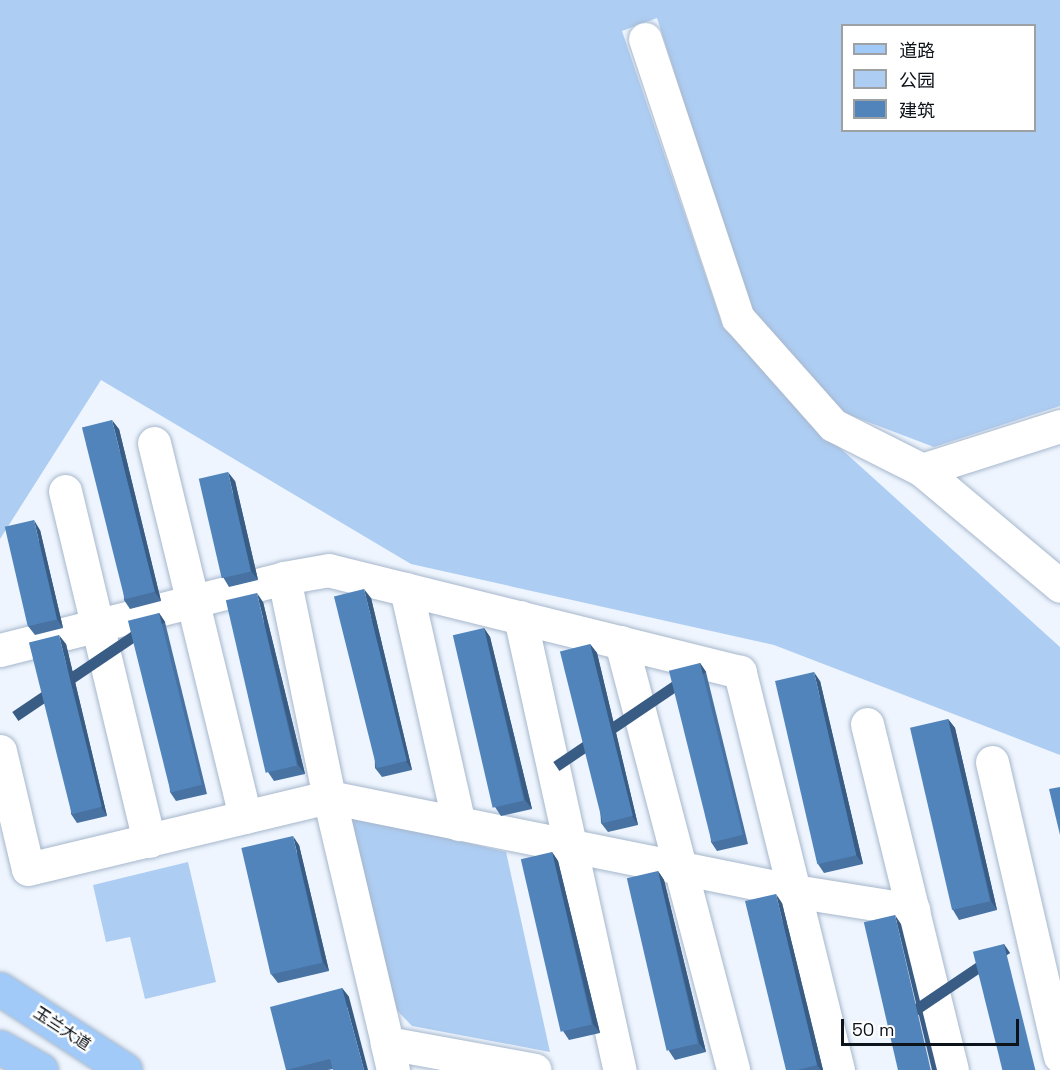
<!DOCTYPE html>
<meta charset="utf-8">
<style>
body{margin:0}
#map{position:relative;width:1060px;height:1070px;overflow:hidden;background:#eef5fe;font-family:"Space Grotesk","Noto Sans SC",sans-serif}
div>[style]{position:absolute}
.green>*{inset:0;background:#aecdf2}
.roads{filter:drop-shadow(0 0 2px #a6b7cc) drop-shadow(0 0 2px #a6b7cc)}
.minor>*{height:33px;margin:-16.5px;padding:0 16.5px;transform-origin:16.5px;border-radius:16.5px;background:#fff}
.major>*{height:33px;margin:-16.5px;padding:0 16.5px;transform-origin:16.5px;border-radius:16.5px;background:#a1caf8}
.wall>*{inset:0;background:#4772a2}
.shaded-wall>*{inset:0;background:#395c84;transform-origin:0 0}
.building>*{inset:0;background:#5284bc;transform-origin:0 0}
span{translate:-50% -50%;white-space:nowrap;text-align:center;line-height:1.15;-webkit-text-stroke:5px #fff;paint-order:stroke}
.street-label{font-size:16px;color:#0d131a}
.legend{position:absolute;left:841px;top:24px;width:195px;height:108px;box-sizing:border-box;background:#fff;border:2px solid #9ea1a3;margin:0;padding:8px 10px;list-style:none;font-size:18px;color:#0d131a}
.legend li{display:flex;align-items:center;gap:12px;height:30px}
.legend b{width:30px;border:2px solid #9ea1a3}
.scale{position:absolute;left:841px;top:1019px;width:178px;height:27px;box-sizing:border-box;border:3px solid #0d131a;border-top:0;padding-left:8px;font-size:18px;line-height:21px;white-space:nowrap;color:#0d131a;-webkit-text-stroke:4px #fff;paint-order:stroke}
</style>
<div id="map">
<div class="green">
<i style="clip-path:polygon(evenodd,0 0,1060px 0,1060px 406px,934px 447px,839px 411px,752px 314px,657px 18px,622px 31px,723px 327px,828px 437px,1060px 647px,1060px 755px,774px 645px,411px 564px,101px 380px,0 539px,0 0,842px 26px,1034px 26px,1034px 130px,842px 130px,842px 26px)"></i>
<i style="clip-path:polygon(346px 814px,506px 852px,550px 1052px,412px 1026px,391px 1004px)"></i>
<i style="clip-path:polygon(188px 862px,216px 982px,145px 999px,130px 937px,106px 942px,93px 885px)"></i>
</div>
<div class="roads">
<div class="minor">
<i style="left:645px;top:39px;width:294px;rotate:71.6deg"></i>
<i style="left:738px;top:318px;width:143px;rotate:48.4deg"></i>
<i style="left:833px;top:425px;width:100px;rotate:26.8deg"></i>
<i style="left:922px;top:470px;width:145px;rotate:-17.7deg"></i>
<i style="left:154px;top:443px;width:385px;rotate:76.3deg"></i>
<i style="left:922px;top:470px;width:180px;rotate:40deg"></i>
<i style="left:65px;top:491px;width:360px;rotate:76.5deg"></i>
<i style="left:406px;top:589px;width:241px;rotate:77.3deg"></i>
<i style="left:520px;top:617px;width:464px;rotate:77.6deg"></i>
<i style="left:621px;top:642px;width:442px;rotate:75.3deg"></i>
<i style="left:0;top:650px;width:293px;rotate:-14.2deg"></i>
<i style="left:867px;top:724px;width:356px;rotate:76.2deg"></i>
<i style="left:0;top:751px;width:121px;rotate:76.7deg"></i>
<i style="left:28px;top:869px;width:309px;rotate:-13.5deg"></i>
<i style="left:329px;top:797px;width:253px;rotate:76.7deg"></i>
<i style="left:992px;top:762px;width:302px;rotate:77deg"></i>
<i style="left:393px;top:1070px;width:28px;rotate:-103deg"></i>
<i style="left:387px;top:1043px;width:150px;rotate:10.3deg"></i>
<i style="left:838px;top:1070px;width:184px;rotate:-103.8deg"></i>
<i style="left:794px;top:891px;width:226px;rotate:-103.9deg"></i>
<i style="left:740px;top:672px;width:423px;rotate:-166.1deg"></i>
<i style="left:329px;top:570px;width:46px;rotate:169.9deg"></i>
<i style="left:284px;top:578px;width:224px;rotate:78.4deg"></i>
<i style="left:329px;top:797px;width:474px;rotate:11.4deg"></i>
<i style="left:794px;top:891px;width:121px;rotate:9.1deg"></i>
</div>
<div class="major">
<i style="left:0;top:989px;width:149px;rotate:32.9deg"></i>
<i style="left:0;top:1047px;width:47px;rotate:29.3deg"></i>
</div>
</div>
<div class="wall">
<i style="clip-path:polygon(119px 429px,161px 601px,130px 609px,124px 600px)"></i>
<i style="clip-path:polygon(235px 481px,258px 580px,229px 587px,223px 577px)"></i>
<i style="clip-path:polygon(40px 530px,63px 628px,35px 635px,28px 626px)"></i>
<i style="clip-path:polygon(371px 598px,412px 770px,382px 777px,375px 768px)"></i>
<i style="clip-path:polygon(263px 602px,305px 774px,274px 781px,268px 772px)"></i>
<i style="clip-path:polygon(159px 613px,165px 622px,207px 794px,176px 801px,170px 792px)"></i>
<i style="clip-path:polygon(484px 628px,490px 637px,532px 809px,501px 816px,495px 807px)"></i>
<i style="clip-path:polygon(66px 644px,107px 816px,77px 823px,71px 814px)"></i>
<i style="clip-path:polygon(590px 644px,597px 653px,638px 825px,608px 832px,601px 823px)"></i>
<i style="clip-path:polygon(700px 663px,706px 672px,748px 844px,717px 851px,711px 842px)"></i>
<i style="clip-path:polygon(820px 681px,863px 864px,824px 873px,818px 864px)"></i>
<i style="clip-path:polygon(948px 719px,955px 728px,997px 910px,959px 920px,953px 910px)"></i>
<i style="clip-path:polygon(299px 845px,329px 971px,278px 983px,271px 974px)"></i>
<i style="clip-path:polygon(552px 852px,558px 861px,600px 1033px,569px 1040px,563px 1031px)"></i>
<i style="clip-path:polygon(658px 871px,664px 880px,706px 1052px,675px 1060px,669px 1051px)"></i>
<i style="clip-path:polygon(782px 903px,823px 1070px,786px 1070px)"></i>
<i style="clip-path:polygon(342px 988px,349px 997px,333px 1069px,328px 1070px,286px 1070px)"></i>
</div>
<div class="shaded-wall">
<i style="clip-path:polygon(112px 420px,119px 429px,161px 601px,155px 592px)"></i>
<i style="clip-path:polygon(228px 472px,235px 481px,258px 580px,251px 571px)"></i>
<i style="clip-path:polygon(34px 520px,40px 530px,63px 628px,57px 619px)"></i>
<i style="clip-path:polygon(364px 589px,371px 598px,412px 770px,406px 761px)"></i>
<i style="clip-path:polygon(257px 593px,263px 602px,305px 774px,298px 765px)"></i>
<i style="left:159px;top:613px;width:11px;height:177px;rotate:56deg"></i>
<i style="clip-path:polygon(484px 628px,490px 637px,532px 809px,525px 800px)"></i>
<i style="clip-path:polygon(59px 635px,66px 644px,107px 816px,101px 807px)"></i>
<i style="clip-path:polygon(590px 644px,597px 653px,638px 825px,632px 816px)"></i>
<i style="left:700px;top:663px;width:11px;height:177px;rotate:56deg"></i>
<i style="clip-path:polygon(814px 672px,820px 681px,863px 864px,856px 855px)"></i>
<i style="clip-path:polygon(948px 719px,955px 728px,997px 910px,991px 901px)"></i>
<i style="clip-path:polygon(293px 836px,299px 845px,329px 971px,323px 962px)"></i>
<i style="clip-path:polygon(552px 852px,558px 861px,600px 1033px,593px 1024px)"></i>
<i style="clip-path:polygon(658px 871px,664px 880px,706px 1052px,699px 1043px)"></i>
<i style="clip-path:polygon(776px 894px,782px 903px,823px 1070px,821px 1070px,817px 1065px)"></i>
<i style="clip-path:polygon(895px 915px,901px 924px,937px 1070px,932px 1070px)"></i>
<i style="left:1004px;top:944px;width:11px;height:130px;rotate:56deg"></i>
<i style="clip-path:polygon(342px 988px,349px 997px,368px 1070px,364px 1070px)"></i>
</div>
<div class="building">
<i style="left:112px;top:420px;width:177px;height:31px;rotate:76deg"></i>
<i style="left:228px;top:472px;width:102px;height:30px;rotate:77deg"></i>
<i style="left:34px;top:520px;width:102px;height:30px;rotate:77deg"></i>
<i style="left:364px;top:589px;width:177px;height:31px;rotate:76deg"></i>
<i style="left:257px;top:593px;width:177px;height:32px;rotate:77deg"></i>
<i style="left:159px;top:613px;width:177px;height:32px;rotate:76deg"></i>
<i style="left:484px;top:628px;width:177px;height:32px;rotate:77deg"></i>
<i style="left:59px;top:635px;width:177px;height:31px;rotate:76deg"></i>
<i style="left:590px;top:644px;width:177px;height:31px;rotate:76deg"></i>
<i style="left:700px;top:663px;width:177px;height:32px;rotate:76deg"></i>
<i style="left:814px;top:672px;width:188px;height:40px;rotate:77deg"></i>
<i style="left:948px;top:719px;width:187px;height:39px;rotate:77deg"></i>
<i style="clip-path:polygon(1060px 787px,1060px 835px,1049px 789px)"></i>
<i style="left:293px;top:836px;width:130px;height:53px;rotate:77deg"></i>
<i style="left:552px;top:852px;width:177px;height:32px;rotate:77deg"></i>
<i style="left:658px;top:871px;width:177px;height:32px;rotate:77deg"></i>
<i style="clip-path:polygon(776px 894px,817px 1065px,797px 1070px,786px 1070px,745px 901px)"></i>
<i style="left:895px;top:915px;width:159px;height:32px;rotate:77deg"></i>
<i style="left:1004px;top:944px;width:130px;height:32px;rotate:76deg"></i>
<i style="clip-path:polygon(342px 988px,364px 1070px,333px 1070px,330px 1059px,286px 1070px,270px 1007px)"></i>
</div>
<div class="street-label">
<span style="left:62px;top:1029px;rotate:33deg">玉兰大道</span>
</div>
<ul class="legend">
<li><b style="height:8px;background:#a1caf8"></b>道路</li>
<li><b style="height:16px;background:#aecdf2"></b>公园</li>
<li><b style="height:16px;background:#5284bc"></b>建筑</li>
</ul>
<div class="scale">50 m</div>
</div>
